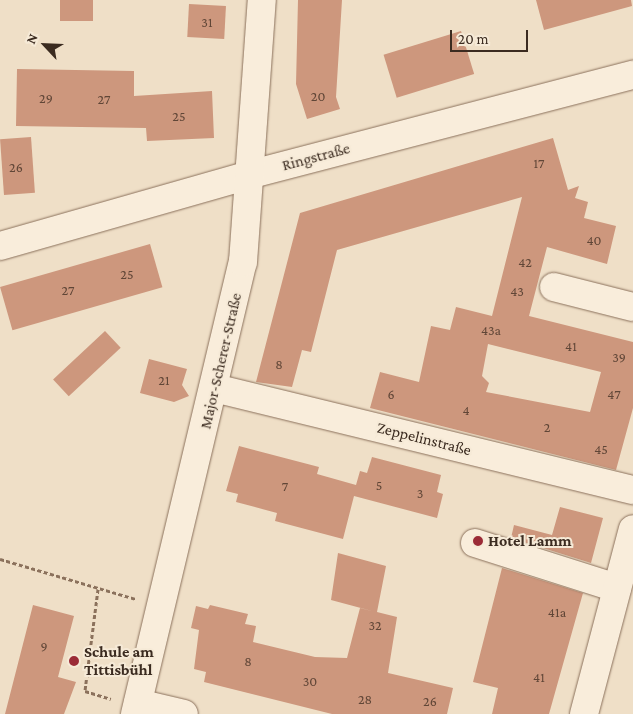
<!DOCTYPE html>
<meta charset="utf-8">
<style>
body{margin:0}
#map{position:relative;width:633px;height:714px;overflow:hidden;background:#efdfc7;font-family:"Crimson Pro",serif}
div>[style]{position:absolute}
.building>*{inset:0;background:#cd977d;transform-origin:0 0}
.path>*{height:3px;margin-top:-1.5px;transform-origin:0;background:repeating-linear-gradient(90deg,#8b715c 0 4px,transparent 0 6.5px)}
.roads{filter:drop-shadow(0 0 1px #8b715c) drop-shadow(0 0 1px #8b715c)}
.minor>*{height:28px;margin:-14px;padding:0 14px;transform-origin:14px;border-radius:14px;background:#f9eddb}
.dots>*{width:14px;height:14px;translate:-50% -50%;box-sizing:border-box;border:2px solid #f6ead7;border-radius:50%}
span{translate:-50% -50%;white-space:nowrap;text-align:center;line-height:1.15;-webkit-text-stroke:4px #f6ead7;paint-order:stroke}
.number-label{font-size:14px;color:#604637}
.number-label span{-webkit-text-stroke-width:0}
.street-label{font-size:16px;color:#3b2b20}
.poi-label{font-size:16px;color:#3b2b20;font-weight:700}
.left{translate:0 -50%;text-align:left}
.north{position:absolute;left:20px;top:20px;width:50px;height:50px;-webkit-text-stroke:4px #f6ead7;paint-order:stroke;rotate:295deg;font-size:14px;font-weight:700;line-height:20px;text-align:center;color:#3b2b20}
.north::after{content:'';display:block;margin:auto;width:18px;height:22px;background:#3b2b20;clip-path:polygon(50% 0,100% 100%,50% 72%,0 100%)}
.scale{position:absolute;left:450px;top:30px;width:78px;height:22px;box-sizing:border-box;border:2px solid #3b2b20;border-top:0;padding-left:6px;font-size:15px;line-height:18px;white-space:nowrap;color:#3b2b20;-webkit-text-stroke:4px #f6ead7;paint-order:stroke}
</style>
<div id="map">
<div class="building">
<i style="left:60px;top:0;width:33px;height:21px"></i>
<i style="clip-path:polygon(298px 0,342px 0,336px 97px,340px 109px,307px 119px,296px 84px)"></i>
<i style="clip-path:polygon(536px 0,631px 0,632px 6px,544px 30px)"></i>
<i style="left:189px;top:4px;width:37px;height:33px;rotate:3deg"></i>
<i style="left:461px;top:31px;width:45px;height:81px;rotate:73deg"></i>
<i style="clip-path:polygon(17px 69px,134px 71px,134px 96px,212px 91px,214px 138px,147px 141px,146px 128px,16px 126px)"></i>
<i style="left:31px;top:137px;width:56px;height:31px;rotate:86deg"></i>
<i style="clip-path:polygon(evenodd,553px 138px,568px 190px,579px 186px,575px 198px,588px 202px,584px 218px,616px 226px,607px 264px,547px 247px,529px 316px,633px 342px,633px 408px,616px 470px,370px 408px,380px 372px,419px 382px,431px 326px,450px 330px,456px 307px,492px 316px,522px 197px,337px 250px,311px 352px,302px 350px,292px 387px,256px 382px,300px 213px,553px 138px,488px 344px,601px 372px,590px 412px,486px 392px,489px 383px,482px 376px,488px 344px)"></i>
<i style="left:150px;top:244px;width:45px;height:156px;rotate:74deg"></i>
<i style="left:105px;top:331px;width:23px;height:71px;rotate:47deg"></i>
<i style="clip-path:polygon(149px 359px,187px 369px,182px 385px,189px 396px,174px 402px,140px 393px)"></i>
<i style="clip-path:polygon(239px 446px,319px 467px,317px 474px,356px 485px,360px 471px,367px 473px,372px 457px,441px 475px,437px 492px,443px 494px,437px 518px,354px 496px,343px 539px,275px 521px,277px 513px,236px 502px,238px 494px,226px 491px)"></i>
<i style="clip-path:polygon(560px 507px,603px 518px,591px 563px,511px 538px,514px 525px,552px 535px)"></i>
<i style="clip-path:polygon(338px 553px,386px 566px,377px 612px,397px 617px,388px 673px,453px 688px,447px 714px,332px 714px,204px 682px,206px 672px,194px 669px,199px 630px,191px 628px,196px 606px,208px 609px,210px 605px,248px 614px,245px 624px,256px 626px,253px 642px,315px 657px,347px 658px,360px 608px,372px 611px,331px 600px)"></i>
<i style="clip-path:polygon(502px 568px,583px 593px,549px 714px,492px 714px,498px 688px,473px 682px)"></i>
<i style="clip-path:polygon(33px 605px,74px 616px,58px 677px,76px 682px,64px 714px,5px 714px)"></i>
</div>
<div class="path">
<i style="left:0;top:559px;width:142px;rotate:16.4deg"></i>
<i style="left:98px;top:589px;width:103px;rotate:97.3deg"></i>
<i style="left:85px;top:691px;width:27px;rotate:17deg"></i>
</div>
<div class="roads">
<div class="minor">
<i style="left:0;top:246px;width:262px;rotate:-15.9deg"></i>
<i style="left:252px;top:174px;width:394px;rotate:-14.6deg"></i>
<i style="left:554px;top:287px;width:81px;rotate:14.2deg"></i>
<i style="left:214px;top:388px;width:431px;rotate:13.7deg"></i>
<i style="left:475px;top:543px;width:149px;rotate:17.6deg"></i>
<i style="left:138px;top:703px;width:47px;rotate:13.4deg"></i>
<i style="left:135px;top:714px;width:465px;rotate:-76.6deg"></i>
<i style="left:243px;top:262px;width:263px;rotate:-85.9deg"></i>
<i style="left:584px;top:714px;width:191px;rotate:-75.2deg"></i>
</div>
</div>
<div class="dots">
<i style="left:478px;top:541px;background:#9b2b36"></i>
<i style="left:74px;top:661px;background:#9b2b36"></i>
</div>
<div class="number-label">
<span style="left:207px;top:22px">31</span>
<span style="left:318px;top:96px">20</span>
<span style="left:46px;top:98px">29</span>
<span style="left:104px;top:99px">27</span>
<span style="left:179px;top:116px">25</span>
<span style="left:539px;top:163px">17</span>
<span style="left:16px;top:167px">26</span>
<span style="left:594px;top:240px">40</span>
<span style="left:525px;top:262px">42</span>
<span style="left:127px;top:274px">25</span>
<span style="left:68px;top:290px">27</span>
<span style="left:517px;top:291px">43</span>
<span style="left:491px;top:330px">43a</span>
<span style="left:571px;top:346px">41</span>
<span style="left:619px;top:357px">39</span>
<span style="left:279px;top:364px">8</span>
<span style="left:164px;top:380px">21</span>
<span style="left:391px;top:394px">6</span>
<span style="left:614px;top:394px">47</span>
<span style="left:466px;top:410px">4</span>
<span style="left:547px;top:427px">2</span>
<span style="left:601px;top:449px">45</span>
<span style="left:379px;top:485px">5</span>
<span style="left:285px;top:486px">7</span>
<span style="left:420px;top:493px">3</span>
<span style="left:557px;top:612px">41a</span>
<span style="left:375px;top:625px">32</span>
<span style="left:44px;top:646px">9</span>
<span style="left:248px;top:661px">8</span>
<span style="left:539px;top:677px">41</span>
<span style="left:310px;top:681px">30</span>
<span style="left:365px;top:699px">28</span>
<span style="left:430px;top:701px">26</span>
</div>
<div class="street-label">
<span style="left:316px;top:157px;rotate:-15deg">Ringstraße</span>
<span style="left:221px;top:361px;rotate:-77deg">Major-Scherer-Straße</span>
<span style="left:424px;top:439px;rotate:14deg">Zeppelinstraße</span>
</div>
<div class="poi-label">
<span class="left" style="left:488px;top:541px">Hotel Lamm</span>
<span class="left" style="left:84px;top:661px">Schule am<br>Tittisbühl</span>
</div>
<div class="north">N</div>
<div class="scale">20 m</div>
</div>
